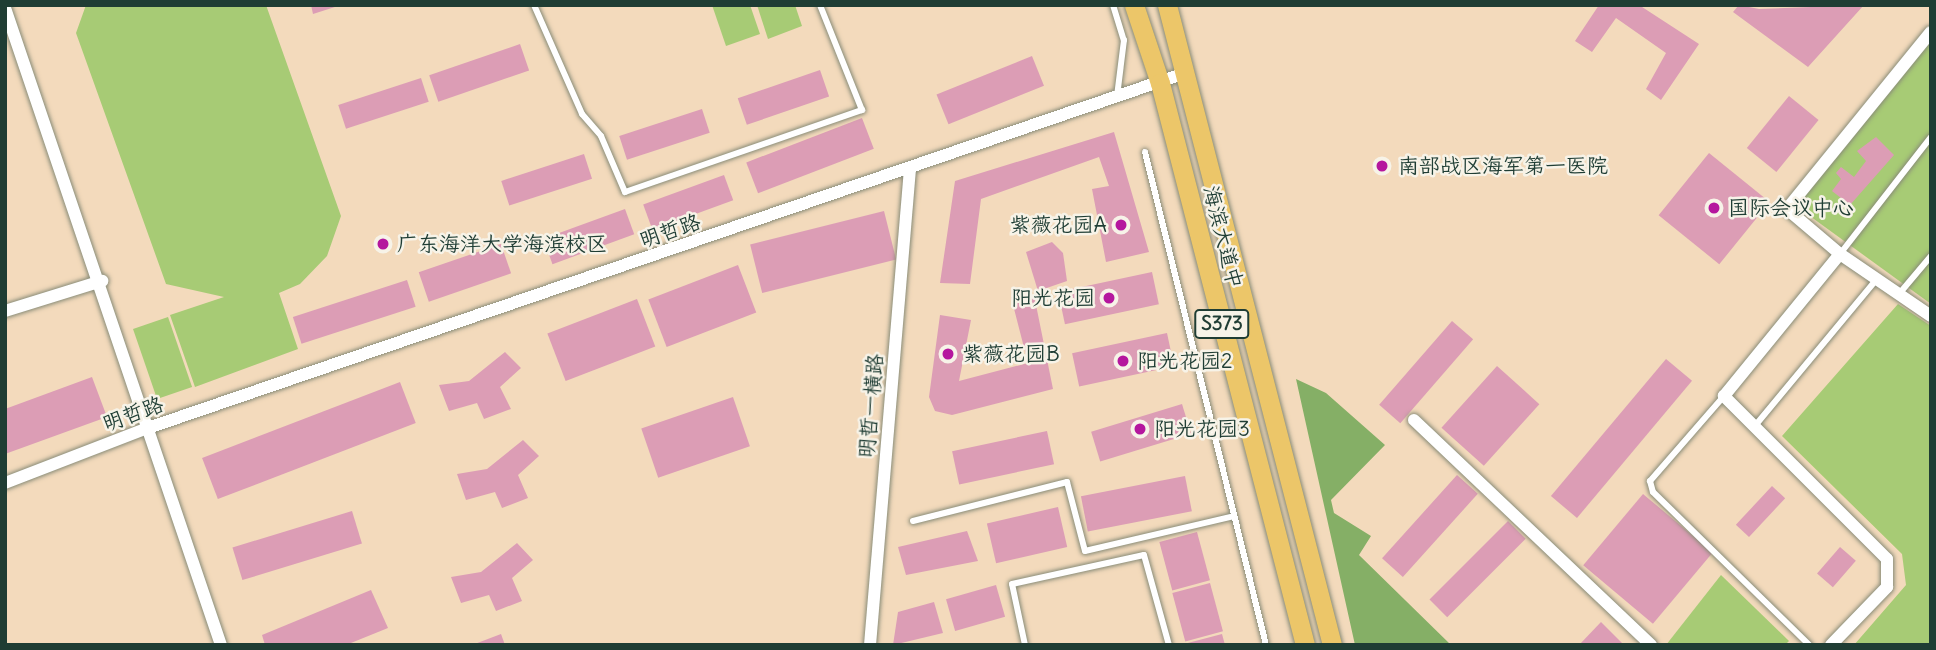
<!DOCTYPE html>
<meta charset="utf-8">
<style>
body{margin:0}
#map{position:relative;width:1936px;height:650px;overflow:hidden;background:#f3dabc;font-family:Delius,"LXGW WenKai TC",sans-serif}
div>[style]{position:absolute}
.green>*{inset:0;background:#a7cb75;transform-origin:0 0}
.forest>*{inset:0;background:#85af66}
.building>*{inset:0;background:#dc9db5;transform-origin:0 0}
.roads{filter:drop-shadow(0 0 2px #898c78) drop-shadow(0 0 2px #898c78)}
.lane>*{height:6px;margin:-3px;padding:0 3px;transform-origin:3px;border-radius:3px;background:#fff}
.street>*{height:12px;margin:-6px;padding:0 6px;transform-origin:6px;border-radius:6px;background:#fff}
.primary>*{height:19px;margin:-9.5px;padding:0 9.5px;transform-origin:9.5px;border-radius:9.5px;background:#ecc669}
.dots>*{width:19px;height:19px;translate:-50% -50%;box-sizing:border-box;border:4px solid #f7f3e8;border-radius:50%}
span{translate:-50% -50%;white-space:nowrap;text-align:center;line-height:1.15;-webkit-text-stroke:5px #f7f3e8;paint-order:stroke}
.shield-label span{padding:2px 5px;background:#f7f3e8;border:2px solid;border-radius:5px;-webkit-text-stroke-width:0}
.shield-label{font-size:19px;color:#1f3d34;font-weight:700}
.poi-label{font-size:21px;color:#1f3d34}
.left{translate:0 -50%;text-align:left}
.right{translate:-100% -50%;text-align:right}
.street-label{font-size:21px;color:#1f3d34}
.frame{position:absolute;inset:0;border:7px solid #1f3d34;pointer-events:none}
</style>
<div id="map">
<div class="green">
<i style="clip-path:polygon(86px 5px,266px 5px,341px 216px,327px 256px,300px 284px,279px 293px,298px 349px,195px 387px,170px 315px,224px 297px,166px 284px,76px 33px)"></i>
<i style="clip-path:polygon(712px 5px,750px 5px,760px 34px,726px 46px)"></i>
<i style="clip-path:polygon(757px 5px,795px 5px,802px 26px,768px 39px)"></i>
<i style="clip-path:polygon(1931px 35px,1931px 304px,1796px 206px)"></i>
<i style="clip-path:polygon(1898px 304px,1931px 326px,1931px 645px,1854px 645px,1906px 585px,1902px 554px,1782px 436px)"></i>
<i style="left:168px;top:317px;width:74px;height:37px;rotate:71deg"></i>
<i style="clip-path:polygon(1721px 575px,1789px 641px,1785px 645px,1666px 645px)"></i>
</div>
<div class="forest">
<i style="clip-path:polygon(1296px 379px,1326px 393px,1385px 445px,1331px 500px,1334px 513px,1371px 536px,1359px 555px,1451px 645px,1355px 645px)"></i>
</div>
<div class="building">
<i style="clip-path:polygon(311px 5px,338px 5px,338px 6px,313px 14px)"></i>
<i style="clip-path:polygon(1599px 5px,1639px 5px,1699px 44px,1661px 100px,1646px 89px,1666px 53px,1616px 18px,1592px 52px,1575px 41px)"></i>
<i style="clip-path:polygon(1739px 5px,1759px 9px,1864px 5px,1808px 67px,1733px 12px)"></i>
<i style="left:520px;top:44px;width:28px;height:96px;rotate:71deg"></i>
<i style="left:1032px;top:56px;width:32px;height:103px;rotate:68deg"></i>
<i style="left:820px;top:70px;width:28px;height:87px;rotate:71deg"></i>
<i style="left:421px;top:78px;width:25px;height:87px;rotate:72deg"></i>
<i style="left:1789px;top:96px;width:38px;height:67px;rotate:39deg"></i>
<i style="left:702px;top:109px;width:25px;height:87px;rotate:72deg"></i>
<i style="left:862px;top:118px;width:33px;height:124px;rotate:69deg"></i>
<i style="clip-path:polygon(1114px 132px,1149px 252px,1106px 262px,1092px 189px,1109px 186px,1099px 157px,981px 199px,970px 284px,940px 283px,955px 181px)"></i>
<i style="clip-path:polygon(1876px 137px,1894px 155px,1850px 205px,1832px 191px,1841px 179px,1836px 173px,1841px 167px,1854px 177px,1866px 161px,1857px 151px)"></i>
<i style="left:1709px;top:153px;width:78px;height:80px;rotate:39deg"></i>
<i style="left:584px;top:154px;width:26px;height:87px;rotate:72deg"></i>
<i style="left:724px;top:175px;width:27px;height:86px;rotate:70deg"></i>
<i style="left:625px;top:209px;width:27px;height:87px;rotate:70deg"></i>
<i style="left:884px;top:211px;width:50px;height:138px;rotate:76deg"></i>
<i style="clip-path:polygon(1052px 242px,1063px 253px,1067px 281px,1038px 291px,1026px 252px)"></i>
<i style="left:501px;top:244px;width:31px;height:87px;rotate:71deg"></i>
<i style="left:738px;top:265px;width:51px;height:96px;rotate:69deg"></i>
<i style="left:1152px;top:272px;width:33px;height:96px;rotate:78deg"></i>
<i style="left:407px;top:280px;width:28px;height:120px;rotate:72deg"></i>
<i style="clip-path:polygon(1034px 295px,1053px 389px,952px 415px,935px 411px,929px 397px,940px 315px,971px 320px,959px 381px,1028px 363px,1011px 297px)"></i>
<i style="left:637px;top:299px;width:51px;height:96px;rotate:69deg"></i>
<i style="left:1452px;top:321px;width:28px;height:111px;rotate:41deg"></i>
<i style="left:1167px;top:333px;width:34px;height:97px;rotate:78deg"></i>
<i style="clip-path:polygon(505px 352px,521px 368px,500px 387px,511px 409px,484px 419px,477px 403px,449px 411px,439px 385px,469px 381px)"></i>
<i style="left:1666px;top:359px;width:34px;height:179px;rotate:40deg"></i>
<i style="left:1497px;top:366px;width:57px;height:83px;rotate:42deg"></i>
<i style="clip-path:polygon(92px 377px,107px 417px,5px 454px,5px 409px)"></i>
<i style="left:400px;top:382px;width:44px;height:212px;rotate:69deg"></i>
<i style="left:733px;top:397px;width:52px;height:97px;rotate:71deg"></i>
<i style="left:1182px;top:404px;width:31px;height:95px;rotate:73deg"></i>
<i style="left:1047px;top:431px;width:34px;height:97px;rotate:78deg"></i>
<i style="clip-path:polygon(523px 440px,539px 456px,518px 475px,528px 498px,502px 508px,495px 492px,466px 500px,457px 474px,487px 469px)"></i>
<i style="left:1457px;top:475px;width:28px;height:112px;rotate:42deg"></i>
<i style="left:1185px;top:476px;width:36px;height:106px;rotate:79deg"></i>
<i style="left:1772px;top:486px;width:18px;height:53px;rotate:43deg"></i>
<i style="left:1643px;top:494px;width:91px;height:93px;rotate:40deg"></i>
<i style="left:1058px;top:507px;width:41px;height:73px;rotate:77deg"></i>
<i style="left:352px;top:511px;width:34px;height:125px;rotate:73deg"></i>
<i style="left:1508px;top:521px;width:25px;height:111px;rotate:45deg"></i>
<i style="clip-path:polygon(967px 531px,978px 561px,906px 575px,898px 547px)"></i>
<i style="left:1197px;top:532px;width:50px;height:39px;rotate:75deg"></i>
<i style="clip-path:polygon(517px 543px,533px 560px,512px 578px,522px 601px,496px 611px,489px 595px,461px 603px,451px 577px,481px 572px)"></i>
<i style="left:1840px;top:547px;width:21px;height:35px;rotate:41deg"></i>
<i style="left:1210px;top:583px;width:50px;height:39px;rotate:75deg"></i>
<i style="left:996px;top:585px;width:33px;height:52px;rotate:74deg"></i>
<i style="clip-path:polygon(371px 590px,388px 628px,346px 645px,265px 645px,262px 635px)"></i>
<i style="clip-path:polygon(934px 602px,943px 633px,893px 645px,898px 612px)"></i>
<i style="clip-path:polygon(1601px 622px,1624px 645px,1579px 645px)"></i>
<i style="clip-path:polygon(501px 634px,505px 645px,472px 645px)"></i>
<i style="clip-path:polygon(1222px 634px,1225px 645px,1184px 645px,1184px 644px)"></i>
</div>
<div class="roads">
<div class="lane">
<i style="left:534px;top:5px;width:119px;rotate:66.2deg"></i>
<i style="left:582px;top:114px;width:29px;rotate:49deg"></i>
<i style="left:601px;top:136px;width:61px;rotate:66.8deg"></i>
<i style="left:625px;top:192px;width:251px;rotate:-19.1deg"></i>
<i style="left:862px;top:110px;width:113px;rotate:-111.8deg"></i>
<i style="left:1113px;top:5px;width:37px;rotate:73deg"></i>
<i style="left:1124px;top:40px;width:56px;rotate:97.1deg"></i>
<i style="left:1145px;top:152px;width:508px;rotate:76.21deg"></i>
<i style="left:1840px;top:254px;width:148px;rotate:-52.1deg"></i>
<i style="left:1899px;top:294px;width:50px;rotate:-49.9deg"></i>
<i style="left:1724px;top:396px;width:113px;rotate:131deg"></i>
<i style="left:1650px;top:481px;width:11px;rotate:75deg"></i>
<i style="left:1653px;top:492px;width:219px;rotate:44.4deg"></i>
<i style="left:1754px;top:427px;width:192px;rotate:-50.3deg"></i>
<i style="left:913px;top:521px;width:159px;rotate:-14.2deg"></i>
<i style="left:1067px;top:482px;width:71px;rotate:75.4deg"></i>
<i style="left:1085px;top:551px;width:153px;rotate:-13.2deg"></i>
<i style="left:1025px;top:645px;width:62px;rotate:-102deg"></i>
<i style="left:1012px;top:584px;width:135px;rotate:-12.4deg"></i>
<i style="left:1144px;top:555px;width:93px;rotate:74.5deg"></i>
</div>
<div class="street">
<i style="left:5px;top:8px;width:673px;rotate:71.27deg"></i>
<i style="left:1840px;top:254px;width:110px;rotate:34.3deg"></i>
<i style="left:5px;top:311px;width:102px;rotate:-17.2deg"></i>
<i style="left:1414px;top:420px;width:327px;rotate:43.5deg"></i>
<i style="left:5px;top:483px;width:150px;rotate:-21.1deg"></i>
<i style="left:145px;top:429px;width:1102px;rotate:-18.9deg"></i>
<i style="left:870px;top:645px;width:477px;rotate:-85.2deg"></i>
<i style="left:1831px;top:645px;width:81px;rotate:-46deg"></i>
<i style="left:1887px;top:587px;width:28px;rotate:-90deg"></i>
<i style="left:1887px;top:559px;width:231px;rotate:-135deg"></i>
<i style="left:1724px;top:396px;width:183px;rotate:-50.8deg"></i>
<i style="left:1840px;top:254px;width:70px;rotate:-139.7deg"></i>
<i style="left:1787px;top:209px;width:228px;rotate:-50.9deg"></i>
</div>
<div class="primary">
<i style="left:1134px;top:5px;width:82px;rotate:71.6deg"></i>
<i style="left:1160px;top:83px;width:580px;rotate:75.53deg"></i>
<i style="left:1167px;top:5px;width:661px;rotate:75.54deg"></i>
</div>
</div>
<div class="dots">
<i style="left:1382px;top:166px;background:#b5179e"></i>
<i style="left:1714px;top:208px;background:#b5179e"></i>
<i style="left:1121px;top:225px;background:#b5179e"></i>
<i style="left:383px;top:244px;background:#b5179e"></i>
<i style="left:1109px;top:298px;background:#b5179e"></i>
<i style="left:948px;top:354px;background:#b5179e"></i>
<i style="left:1123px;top:361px;background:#b5179e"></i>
<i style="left:1140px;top:429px;background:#b5179e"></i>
</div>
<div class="shield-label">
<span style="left:1222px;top:324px">S373</span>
</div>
<div class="poi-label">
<span class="left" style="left:1398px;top:166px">南部战区海军第一医院</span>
<span class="left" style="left:1728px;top:208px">国际会议中心</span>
<span class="right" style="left:1107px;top:225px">紫薇花园A</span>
<span class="left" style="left:397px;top:244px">广东海洋大学海滨校区</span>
<span class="right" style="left:1095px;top:298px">阳光花园</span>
<span class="left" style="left:962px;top:354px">紫薇花园B</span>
<span class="left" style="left:1137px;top:361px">阳光花园2</span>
<span class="left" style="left:1154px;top:429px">阳光花园3</span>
</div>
<div class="street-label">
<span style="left:670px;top:231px;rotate:-19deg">明哲路</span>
<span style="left:1223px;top:237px;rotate:76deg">海滨大道中</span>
<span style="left:871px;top:406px;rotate:-85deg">明哲一横路</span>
<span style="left:133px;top:414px;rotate:-20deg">明哲路</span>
</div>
<div class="frame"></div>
</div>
